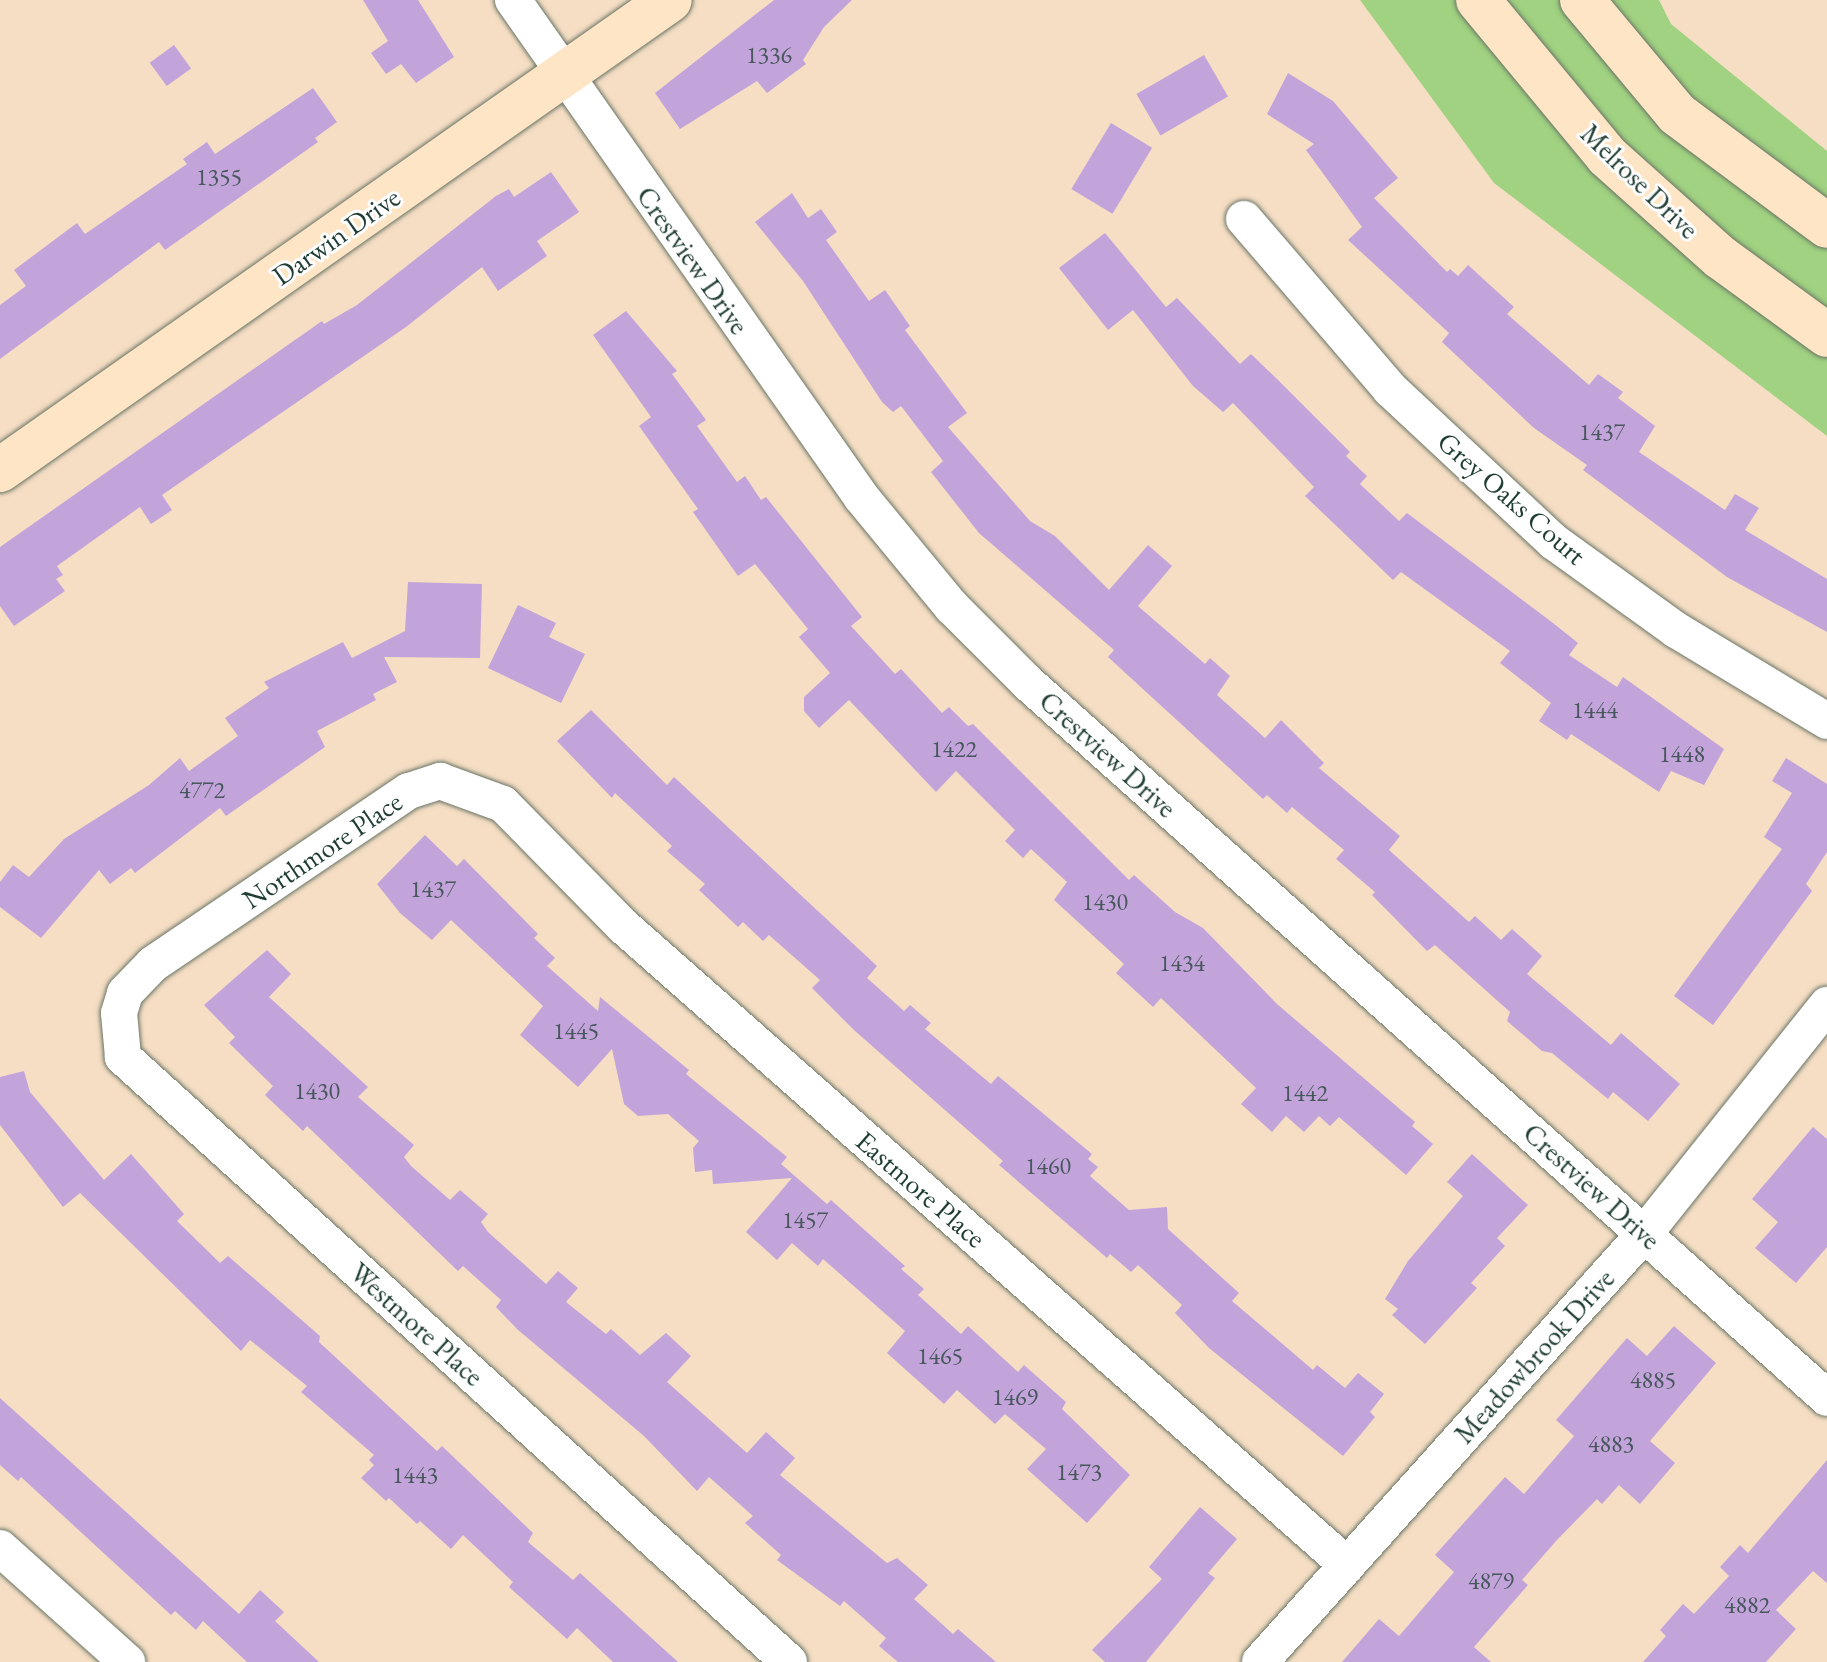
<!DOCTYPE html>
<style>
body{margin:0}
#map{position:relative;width:1827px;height:1662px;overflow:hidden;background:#f5dec4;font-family:"EB Garamond",serif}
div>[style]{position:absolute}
.green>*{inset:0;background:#a0d281}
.building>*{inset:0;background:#c3a4da;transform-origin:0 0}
.roads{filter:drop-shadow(0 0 2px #6a7566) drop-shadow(0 0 2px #6a7566)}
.street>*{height:36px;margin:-18px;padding:0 18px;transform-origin:18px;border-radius:18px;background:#fff}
.secondary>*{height:44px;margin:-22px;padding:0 22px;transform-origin:22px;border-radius:22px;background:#fde5c5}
span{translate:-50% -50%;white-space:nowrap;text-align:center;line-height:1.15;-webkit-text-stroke:6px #fff;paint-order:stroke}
.number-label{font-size:24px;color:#48575e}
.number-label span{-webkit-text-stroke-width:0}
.street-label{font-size:28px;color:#1f3d34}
</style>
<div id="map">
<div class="green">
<i style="clip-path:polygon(1360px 0,1659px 0,1671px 24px,1827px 151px,1827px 436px,1494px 183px)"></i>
</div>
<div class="building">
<i style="clip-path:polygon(363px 0,418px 0,454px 57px,416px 83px,401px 64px,386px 74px,371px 53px,388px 41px)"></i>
<i style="clip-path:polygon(774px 0,852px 0,824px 27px,803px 60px,806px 64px,767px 93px,757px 81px,680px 129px,655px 93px)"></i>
<i style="left:174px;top:45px;width:29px;height:30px;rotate:54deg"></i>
<i style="left:1204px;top:55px;width:48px;height:78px;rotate:60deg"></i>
<i style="clip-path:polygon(1288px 73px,1333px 101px,1398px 178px,1374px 198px,1447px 272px,1450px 269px,1458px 276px,1468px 265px,1514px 307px,1507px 314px,1589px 385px,1598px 374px,1623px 392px,1618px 398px,1655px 426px,1639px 452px,1725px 510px,1735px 494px,1759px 508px,1745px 530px,1827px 579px,1827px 632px,1727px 577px,1638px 511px,1583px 470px,1587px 465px,1534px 428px,1442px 342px,1449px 333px,1348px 240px,1362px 227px,1306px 150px,1314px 144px,1267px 114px)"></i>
<i style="clip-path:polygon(313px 88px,337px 122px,315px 138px,318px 142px,165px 250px,159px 242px,0 359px,0 305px,26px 286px,14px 270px,77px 223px,85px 234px,187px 164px,183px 159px,207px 142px,215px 154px)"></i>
<i style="left:1111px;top:123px;width:48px;height:77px;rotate:31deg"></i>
<i style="clip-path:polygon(551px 172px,579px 212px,537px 241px,547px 256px,498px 291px,482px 267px,406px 327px,162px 495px,172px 510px,151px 524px,140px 507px,57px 566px,63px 575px,56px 579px,65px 591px,14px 626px,0 606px,0 547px,322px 321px,324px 324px,357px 305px,496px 196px,509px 189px,514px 197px)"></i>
<i style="clip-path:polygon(792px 193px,808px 218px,821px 209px,837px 232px,826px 240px,869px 301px,885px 290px,910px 326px,905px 330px,967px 413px,948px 427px,1030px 521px,1055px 536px,1109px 590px,1148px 545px,1172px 566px,1138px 606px,1205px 664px,1210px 658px,1230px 676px,1217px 695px,1265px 738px,1281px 720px,1324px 763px,1319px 768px,1400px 836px,1389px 850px,1469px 922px,1475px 916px,1501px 940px,1512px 929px,1542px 956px,1527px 974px,1611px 1045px,1621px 1033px,1680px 1084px,1648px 1121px,1613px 1092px,1608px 1099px,1552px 1053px,1542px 1051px,1507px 1021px,1510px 1012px,1435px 945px,1427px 951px,1372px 895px,1375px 892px,1336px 859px,1344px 850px,1292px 807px,1287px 813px,1267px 795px,1263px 799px,1108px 657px,1114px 650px,979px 533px,931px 472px,943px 461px,901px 406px,893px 412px,882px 402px,803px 281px,755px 222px)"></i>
<i style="clip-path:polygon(1105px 233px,1166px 307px,1177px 298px,1240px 364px,1251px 354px,1275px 377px,1350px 452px,1346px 456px,1367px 476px,1360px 484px,1399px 521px,1407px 513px,1553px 623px,1578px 643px,1569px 655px,1617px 687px,1623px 677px,1724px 749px,1704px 785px,1671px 771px,1659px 792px,1571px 734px,1567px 740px,1539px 721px,1551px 703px,1500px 663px,1510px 651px,1401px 572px,1393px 580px,1305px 496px,1314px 487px,1233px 403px,1223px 412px,1193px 386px,1133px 310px,1108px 330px,1059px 268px)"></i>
<i style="clip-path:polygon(626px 311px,677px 371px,672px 374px,706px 420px,697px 426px,737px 482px,745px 476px,761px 500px,766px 497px,862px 617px,851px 626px,895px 674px,901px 669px,942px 713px,949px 707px,968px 726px,973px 724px,1129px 880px,1134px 875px,1175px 912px,1203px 928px,1277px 1004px,1415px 1122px,1412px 1126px,1433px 1144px,1406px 1175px,1339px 1117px,1330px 1126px,1319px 1116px,1304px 1132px,1286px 1116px,1272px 1132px,1241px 1104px,1256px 1088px,1161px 998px,1153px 1007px,1116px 973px,1124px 964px,1054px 900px,1067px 882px,1031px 849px,1023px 858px,1005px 841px,1015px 830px,956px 771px,936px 792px,849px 700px,819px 728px,804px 711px,804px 697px,830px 673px,799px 637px,808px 629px,755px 564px,738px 576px,693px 512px,698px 509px,639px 426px,651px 417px,593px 335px)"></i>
<i style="clip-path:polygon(408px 582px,482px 584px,480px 658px,384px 657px,397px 682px,373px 694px,376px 700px,317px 731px,325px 747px,226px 816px,220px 808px,135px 873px,131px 868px,110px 884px,99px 870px,41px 938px,0 907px,0 882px,13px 865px,29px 877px,64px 839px,149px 785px,180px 758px,189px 771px,238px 736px,225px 718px,269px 688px,264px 682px,343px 642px,352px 658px,405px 631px)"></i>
<i style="clip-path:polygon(518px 605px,556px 623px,549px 637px,585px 654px,561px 703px,488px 668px)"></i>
<i style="clip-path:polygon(591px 710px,667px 785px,674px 777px,877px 966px,867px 978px,904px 1011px,910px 1005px,931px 1023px,925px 1029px,991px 1084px,998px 1076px,1092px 1154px,1088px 1159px,1098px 1167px,1090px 1176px,1129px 1210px,1167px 1207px,1168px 1229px,1239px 1293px,1232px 1301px,1313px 1370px,1317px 1365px,1345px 1388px,1358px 1373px,1384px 1394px,1370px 1412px,1375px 1417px,1343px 1456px,1209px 1348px,1175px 1313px,1182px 1305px,1138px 1265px,1131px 1272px,1110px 1254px,1107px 1258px,999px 1165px,1003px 1161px,855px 1031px,812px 988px,820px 980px,769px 935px,763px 941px,743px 922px,738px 927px,699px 890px,705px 884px,667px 851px,672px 846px,615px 793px,612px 798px,557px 741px)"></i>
<i style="clip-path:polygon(1786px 758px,1827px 784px,1827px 852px,1806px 884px,1812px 891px,1713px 1025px,1674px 996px,1782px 849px,1764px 837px,1792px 793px,1772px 781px)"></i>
<i style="clip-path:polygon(425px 835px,457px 866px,464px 859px,538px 934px,534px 938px,555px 958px,547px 966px,598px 1011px,600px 997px,689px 1070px,686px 1074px,787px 1157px,781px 1164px,827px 1204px,831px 1200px,905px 1266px,901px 1269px,924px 1289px,918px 1295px,961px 1334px,968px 1326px,1018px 1372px,1024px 1365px,1066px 1402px,1062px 1409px,1130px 1475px,1087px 1523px,1027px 1469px,1046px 1449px,1005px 1414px,995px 1424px,957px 1390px,944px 1404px,887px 1353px,905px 1331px,823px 1259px,818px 1266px,792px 1243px,777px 1260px,746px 1232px,792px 1178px,713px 1184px,712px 1170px,695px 1172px,693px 1148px,699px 1141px,668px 1114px,638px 1116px,624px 1104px,612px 1049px,578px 1087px,520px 1035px,543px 1006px,451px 920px,432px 940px,400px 913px,377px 884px)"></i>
<i style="clip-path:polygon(267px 950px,291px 974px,269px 997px,368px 1087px,358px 1097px,414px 1145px,404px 1157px,411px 1166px,450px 1200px,460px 1190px,488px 1214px,481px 1222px,488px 1232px,546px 1284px,558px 1271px,578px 1288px,566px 1302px,606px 1334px,611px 1329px,640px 1355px,666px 1333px,691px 1356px,667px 1382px,747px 1453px,766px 1432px,795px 1458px,780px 1475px,887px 1563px,897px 1558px,928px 1585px,914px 1599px,953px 1634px,958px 1629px,996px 1662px,898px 1662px,879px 1646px,886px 1638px,844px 1601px,840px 1606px,777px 1560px,781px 1555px,745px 1523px,753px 1516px,709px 1477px,697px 1491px,644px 1436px,517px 1329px,496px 1307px,501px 1300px,463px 1266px,458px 1271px,307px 1126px,303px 1131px,265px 1095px,273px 1086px,229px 1043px,235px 1037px,204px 1005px)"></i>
<i style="clip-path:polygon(24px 1071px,30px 1092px,104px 1180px,131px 1154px,184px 1214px,177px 1221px,220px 1263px,228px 1256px,320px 1336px,319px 1342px,437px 1451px,442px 1446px,533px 1533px,528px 1542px,573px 1580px,580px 1573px,678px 1662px,613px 1662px,577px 1628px,567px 1639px,509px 1587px,513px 1582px,463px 1535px,451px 1549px,420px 1521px,417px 1524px,389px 1498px,386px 1501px,361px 1478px,374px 1465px,369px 1460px,374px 1455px,301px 1392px,307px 1386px,250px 1340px,241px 1351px,80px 1193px,63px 1207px,0 1125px,0 1077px)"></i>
<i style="clip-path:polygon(1813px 1127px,1827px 1139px,1827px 1247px,1796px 1283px,1755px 1248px,1778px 1222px,1752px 1199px)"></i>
<i style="clip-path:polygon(1472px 1154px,1528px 1205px,1497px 1238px,1505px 1246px,1471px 1283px,1477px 1288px,1425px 1344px,1392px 1315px,1398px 1309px,1385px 1299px,1408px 1261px,1463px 1196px,1447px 1182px)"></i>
<i style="clip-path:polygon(1674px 1326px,1716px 1363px,1650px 1441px,1675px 1463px,1640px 1504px,1619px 1485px,1602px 1504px,1597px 1499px,1556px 1541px,1522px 1580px,1528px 1585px,1474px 1647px,1491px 1662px,1342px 1662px,1379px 1619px,1399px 1636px,1454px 1572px,1435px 1555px,1505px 1477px,1524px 1494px,1574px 1436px,1556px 1420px,1627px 1338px,1647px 1356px)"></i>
<i style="clip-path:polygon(0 1398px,239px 1614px,260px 1590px,284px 1612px,275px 1621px,319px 1662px,247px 1662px,203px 1621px,196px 1630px,175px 1611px,171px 1615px,21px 1477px,18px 1481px,0 1465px)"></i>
<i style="clip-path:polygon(1827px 1460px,1827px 1583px,1813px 1571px,1776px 1610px,1796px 1629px,1766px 1662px,1643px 1662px,1666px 1636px,1660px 1630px,1683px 1604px,1694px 1614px,1729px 1576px,1720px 1567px,1740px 1545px,1748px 1553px)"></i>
<i style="clip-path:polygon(1200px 1507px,1237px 1539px,1208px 1573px,1215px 1578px,1146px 1662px,1105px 1662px,1092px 1650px,1162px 1579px,1149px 1567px)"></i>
</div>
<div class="roads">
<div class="street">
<i style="left:513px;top:0;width:608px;rotate:54.98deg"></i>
<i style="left:862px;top:498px;width:141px;rotate:50.5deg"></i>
<i style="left:952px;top:607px;width:107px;rotate:45deg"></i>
<i style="left:1028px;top:683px;width:1072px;rotate:41.82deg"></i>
<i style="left:1244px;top:219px;width:224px;rotate:49.3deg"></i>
<i style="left:1390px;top:389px;width:224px;rotate:43deg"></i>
<i style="left:1554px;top:542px;width:150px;rotate:35.8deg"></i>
<i style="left:1676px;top:630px;width:176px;rotate:31.1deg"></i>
<i style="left:0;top:1548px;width:171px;rotate:41.9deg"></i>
<i style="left:789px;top:1662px;width:900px;rotate:-137.75deg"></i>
<i style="left:123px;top:1057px;width:44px;rotate:-95.2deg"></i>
<i style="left:119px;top:1013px;width:21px;rotate:-73deg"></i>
<i style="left:125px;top:993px;width:40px;rotate:-46deg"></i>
<i style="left:153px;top:964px;width:309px;rotate:-34.1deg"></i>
<i style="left:409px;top:791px;width:33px;rotate:-18deg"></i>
<i style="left:440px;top:781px;width:67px;rotate:20.1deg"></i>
<i style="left:503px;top:804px;width:171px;rotate:45.5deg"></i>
<i style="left:623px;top:926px;width:966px;rotate:41.43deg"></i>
<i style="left:1260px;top:1662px;width:576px;rotate:-48.09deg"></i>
<i style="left:1645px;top:1233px;width:292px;rotate:-51.4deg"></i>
</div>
<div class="secondary">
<i style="left:1478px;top:0;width:202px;rotate:50.4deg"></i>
<i style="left:1607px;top:156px;width:152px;rotate:41.8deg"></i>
<i style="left:1720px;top:257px;width:132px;rotate:36.1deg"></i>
<i style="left:1582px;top:0;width:148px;rotate:50.2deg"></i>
<i style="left:1677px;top:114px;width:187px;rotate:36.7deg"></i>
<i style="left:0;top:470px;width:818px;rotate:-35.05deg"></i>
</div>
</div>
<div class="number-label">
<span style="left:769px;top:55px">1336</span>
<span style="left:219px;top:177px">1355</span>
<span style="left:1602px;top:432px">1437</span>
<span style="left:1595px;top:710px">1444</span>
<span style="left:954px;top:749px">1422</span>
<span style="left:1682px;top:754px">1448</span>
<span style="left:202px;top:790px">4772</span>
<span style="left:433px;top:889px">1437</span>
<span style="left:1105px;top:902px">1430</span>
<span style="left:1182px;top:963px">1434</span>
<span style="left:576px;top:1031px">1445</span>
<span style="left:317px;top:1091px">1430</span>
<span style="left:1305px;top:1093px">1442</span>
<span style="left:1048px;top:1166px">1460</span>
<span style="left:805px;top:1220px">1457</span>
<span style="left:940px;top:1356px">1465</span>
<span style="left:1653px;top:1380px">4885</span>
<span style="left:1015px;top:1397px">1469</span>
<span style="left:1611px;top:1444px">4883</span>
<span style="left:1079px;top:1472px">1473</span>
<span style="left:415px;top:1475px">1443</span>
<span style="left:1491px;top:1581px">4879</span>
<span style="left:1747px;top:1605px">4882</span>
</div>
<div class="street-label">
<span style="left:1640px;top:181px;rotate:44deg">Melrose Drive</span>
<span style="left:336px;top:236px;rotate:-35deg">Darwin Drive</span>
<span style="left:693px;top:260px;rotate:55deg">Crestview Drive</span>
<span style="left:1512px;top:498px;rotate:41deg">Grey Oaks Court</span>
<span style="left:1108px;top:754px;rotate:42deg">Crestview Drive</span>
<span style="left:322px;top:850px;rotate:-34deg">Northmore Place</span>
<span style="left:1592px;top:1186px;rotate:42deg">Crestview Drive</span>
<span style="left:921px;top:1189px;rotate:41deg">Eastmore Place</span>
<span style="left:417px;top:1324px;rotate:42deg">Westmore Place</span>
<span style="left:1534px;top:1356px;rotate:-48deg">Meadowbrook Drive</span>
</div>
</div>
